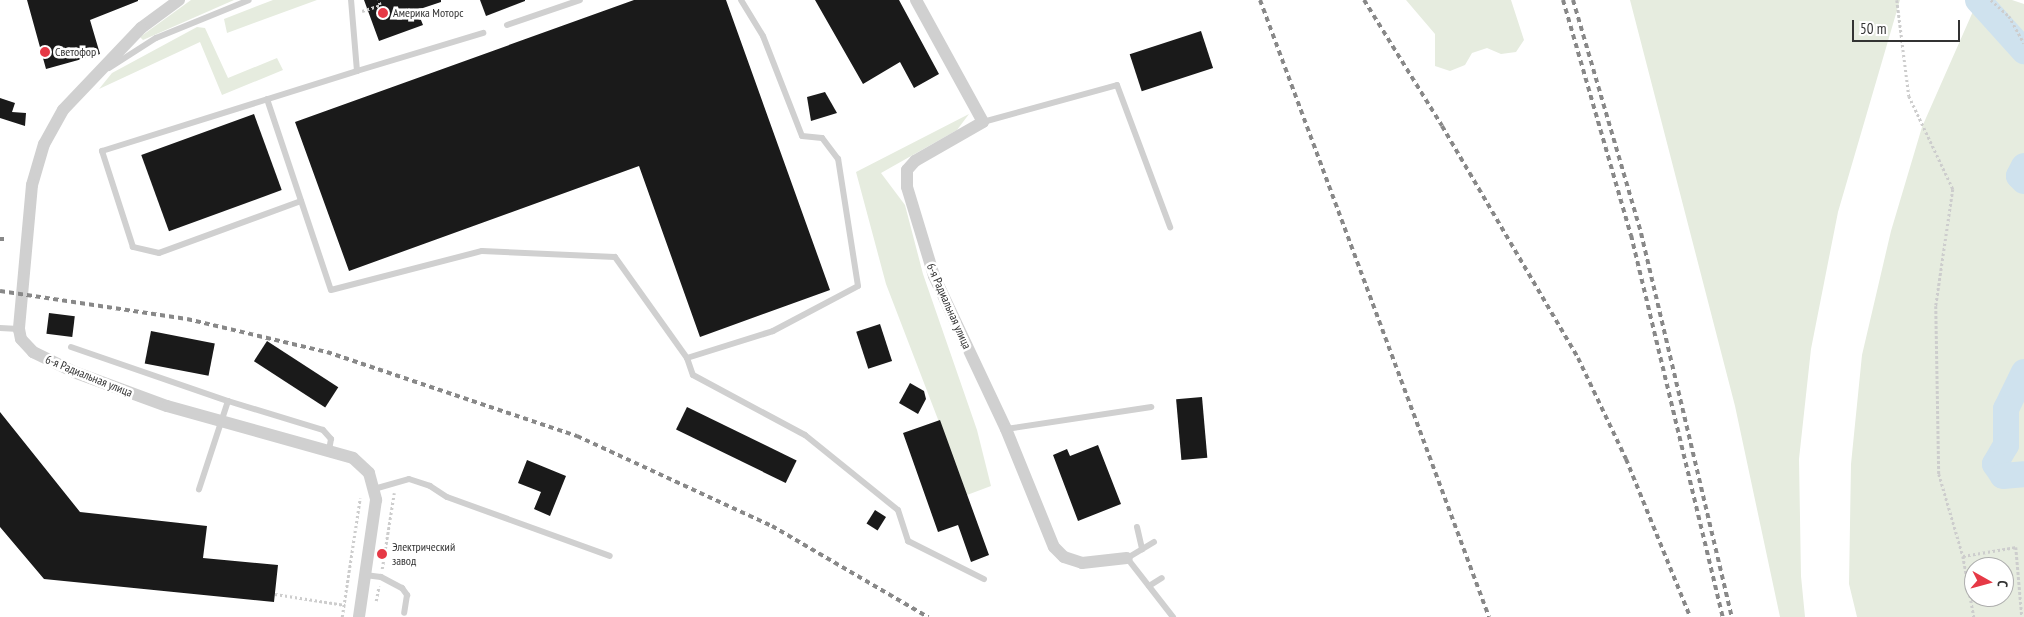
<!DOCTYPE html>
<meta charset="utf-8">
<style>
body{margin:0}
#map{position:relative;width:2024px;height:617px;overflow:hidden;background:#fff;font-family:"PT Sans Narrow",sans-serif}
div>[style]{position:absolute}
.green>*{inset:0;background:#e6ecdf}
.river>*{height:26px;margin:-13px;padding:0 13px;transform-origin:13px;border-radius:13px;background:#cfe2ee}
.building>*{inset:0;background:#1a1a1a;transform-origin:0 0}
.path>*{height:2.5px;margin-top:-1.25px;transform-origin:0;background:repeating-linear-gradient(90deg,#cdcdcd 0 2.5px,transparent 0 5px)}
.lane>*{height:6px;margin:-3px;padding:0 3px;transform-origin:3px;border-radius:3px;background:#d0d0d0}
.street>*{height:12px;margin:-6px;padding:0 6px;transform-origin:6px;border-radius:6px;background:#d0d0d0}
.rail>*{height:4px;margin-top:-2px;transform-origin:0;background:repeating-linear-gradient(90deg,#888 0 5px,transparent 0 9px)}
.dots>*{width:14px;height:14px;translate:-50% -50%;box-sizing:border-box;border:2px solid #fff;border-radius:50%}
span{translate:-50% -50%;white-space:nowrap;text-align:center;line-height:1.15;-webkit-text-stroke:5px #fff;paint-order:stroke}
.poi-label{font-size:12px;color:#333}
.left{translate:0 -50%;text-align:left}
.street-label{font-size:12px;color:#333}
.north{position:absolute;left:1964px;top:557px;width:50px;height:50px;box-sizing:border-box;background:#fff;border:1px solid #adadad;border-radius:50%;rotate:97deg;font-size:14px;font-weight:700;line-height:20px;text-align:center;color:#333}
.north::after{content:'';display:block;margin:auto;width:18px;height:22px;background:#e63946;clip-path:polygon(50% 0,100% 100%,50% 72%,0 100%)}
.scale{position:absolute;left:1852px;top:20px;width:108px;height:22px;box-sizing:border-box;border:2px solid #333;border-top:0;padding-left:6px;font-size:15px;line-height:18px;white-space:nowrap;color:#333;-webkit-text-stroke:4px #fff;paint-order:stroke}
</style>
<div id="map">
<div class="green">
<i style="clip-path:polygon(191px 0,234px 0,143px 40px,140px 37px)"></i>
<i style="clip-path:polygon(273px 0,317px 0,227px 33px,224px 19px)"></i>
<i style="clip-path:polygon(1406px 0,1511px 0,1524px 40px,1516px 52px,1501px 54px,1487px 48px,1472px 53px,1465px 65px,1450px 71px,1435px 66px,1435px 34px)"></i>
<i style="clip-path:polygon(1630px 0,1900px 0,1838px 212px,1811px 349px,1799px 459px,1801px 576px,1805px 617px,1780px 617px,1735px 406px)"></i>
<i style="clip-path:polygon(evenodd,1978px 0,2012px 0,2024px 4px,2024px 617px,1857px 617px,1849px 584px,1851px 464px,1862px 355px,1891px 231px,1922px 127px,1978px 0,1974px 567px,2004px 567px,2004px 597px,1974px 597px,1974px 567px)"></i>
<i style="clip-path:polygon(197px 27px,205px 28px,228px 78px,277px 58px,283px 70px,222px 95px,200px 42px,99px 89px,112px 73px)"></i>
<i style="clip-path:polygon(969px 114px,957px 130px,881px 173px,905px 205px,923px 274px,977px 430px,991px 486px,967px 495px,886px 284px,856px 172px)"></i>
</div>
<div class="river">
<i style="left:1978px;top:0;width:69px;rotate:48deg"></i>
<i style="left:2024px;top:166px;width:11px;rotate:117deg"></i>
<i style="left:2019px;top:176px;width:7px;rotate:45deg"></i>
<i style="left:2024px;top:372px;width:41px;rotate:115.9deg"></i>
<i style="left:2006px;top:409px;width:36px;rotate:90deg"></i>
<i style="left:2006px;top:445px;width:22px;rotate:120deg"></i>
<i style="left:1995px;top:464px;width:14px;rotate:56deg"></i>
<i style="left:2003px;top:476px;width:21px;rotate:-5deg"></i>
</div>
<div class="building">
<i style="clip-path:polygon(27px 0,138px 0,138px 1px,90px 20px,100px 54px,46px 69px)"></i>
<i style="clip-path:polygon(364px 0,441px 0,441px 2px,417px 10px,423px 25px,379px 41px)"></i>
<i style="clip-path:polygon(480px 0,525px 0,525px 1px,486px 16px)"></i>
<i style="clip-path:polygon(634px 0,726px 0,830px 290px,700px 337px,639px 166px,349px 271px,295px 122px)"></i>
<i style="clip-path:polygon(815px 0,899px 0,939px 74px,914px 88px,900px 62px,863px 84px)"></i>
<i style="left:1201px;top:31px;width:39px;height:75px;rotate:72deg"></i>
<i style="clip-path:polygon(825px 92px,837px 113px,811px 121px,807px 97px)"></i>
<i style="clip-path:polygon(0 98px,15px 103px,12px 112px,26px 113px,25px 126px,0 118px)"></i>
<i style="left:254px;top:114px;width:81px;height:120px;rotate:70deg"></i>
<i style="left:49px;top:313px;width:26px;height:21px;rotate:7deg"></i>
<i style="left:880px;top:324px;width:39px;height:25px;rotate:72deg"></i>
<i style="left:151px;top:331px;width:65px;height:33px;rotate:11deg"></i>
<i style="left:267px;top:341px;width:85px;height:24px;rotate:33deg"></i>
<i style="clip-path:polygon(910px 383px,924px 391px,926px 399px,918px 414px,899px 403px)"></i>
<i style="left:1202px;top:397px;width:61px;height:26px;rotate:85deg"></i>
<i style="left:687px;top:407px;width:122px;height:25px;rotate:26deg"></i>
<i style="clip-path:polygon(0 412px,80px 512px,207px 526px,203px 558px,278px 565px,274px 602px,44px 579px,0 527px)"></i>
<i style="clip-path:polygon(940px 420px,989px 555px,971px 562px,958px 525px,938px 532px,903px 433px)"></i>
<i style="clip-path:polygon(1098px 445px,1121px 504px,1078px 521px,1053px 455px,1067px 449px,1070px 456px)"></i>
<i style="clip-path:polygon(527px 460px,566px 476px,550px 516px,534px 509px,541px 492px,518px 483px)"></i>
<i style="left:875px;top:510px;width:13px;height:16px;rotate:32deg"></i>
</div>
<div class="path">
<i style="left:1897px;top:0;width:97px;rotate:82.9deg"></i>
<i style="left:1909px;top:96px;width:103px;rotate:64.7deg"></i>
<i style="left:1953px;top:189px;width:118px;rotate:98.3deg"></i>
<i style="left:1936px;top:306px;width:168px;rotate:89deg"></i>
<i style="left:1939px;top:474px;width:85px;rotate:73.7deg"></i>
<i style="left:1963px;top:556px;width:62px;rotate:79.8deg"></i>
<i style="left:1991px;top:0;width:24px;rotate:42deg"></i>
<i style="left:2009px;top:16px;width:31px;rotate:61deg"></i>
<i style="left:362px;top:11px;width:19px;rotate:-18deg"></i>
<i style="left:380px;top:5px;width:5px;rotate:-112deg"></i>
<i style="left:1963px;top:556px;width:54px;rotate:-9.6deg"></i>
<i style="left:2016px;top:547px;width:70px;rotate:85.1deg"></i>
<i style="left:382px;top:569px;width:77px;rotate:-81deg"></i>
<i style="left:275px;top:594px;width:71px;rotate:8.9deg"></i>
<i style="left:376px;top:601px;width:15px;rotate:-79deg"></i>
<i style="left:342px;top:617px;width:120px;rotate:-81.4deg"></i>
</div>
<div class="lane">
<i style="left:507px;top:25px;width:77px;rotate:-18.9deg"></i>
<i style="left:109px;top:68px;width:56px;rotate:-32.6deg"></i>
<i style="left:156px;top:38px;width:100px;rotate:-22.2deg"></i>
<i style="left:357px;top:71px;width:132px;rotate:-16.8deg"></i>
<i style="left:267px;top:99px;width:201px;rotate:71.5deg"></i>
<i style="left:331px;top:290px;width:156px;rotate:-14.5deg"></i>
<i style="left:482px;top:251px;width:133px;rotate:2.6deg"></i>
<i style="left:615px;top:257px;width:124px;rotate:54.5deg"></i>
<i style="left:687px;top:358px;width:90px;rotate:-17.4deg"></i>
<i style="left:773px;top:331px;width:96px;rotate:-27.9deg"></i>
<i style="left:858px;top:286px;width:129px;rotate:-98.9deg"></i>
<i style="left:838px;top:159px;width:26px;rotate:-127deg"></i>
<i style="left:822px;top:138px;width:20px;rotate:-174deg"></i>
<i style="left:802px;top:136px;width:107px;rotate:-111.3deg"></i>
<i style="left:763px;top:36px;width:42px;rotate:-121.4deg"></i>
<i style="left:983px;top:122px;width:139px;rotate:-15.4deg"></i>
<i style="left:1117px;top:85px;width:152px;rotate:69.5deg"></i>
<i style="left:301px;top:201px;width:151px;rotate:159.9deg"></i>
<i style="left:159px;top:253px;width:27px;rotate:-167deg"></i>
<i style="left:133px;top:247px;width:101px;rotate:-107.9deg"></i>
<i style="left:102px;top:151px;width:267px;rotate:-17.4deg"></i>
<i style="left:357px;top:71px;width:71px;rotate:-94.8deg"></i>
<i style="left:0;top:328px;width:19px;rotate:3deg"></i>
<i style="left:71px;top:347px;width:166px;rotate:19deg"></i>
<i style="left:228px;top:401px;width:93px;rotate:108.2deg"></i>
<i style="left:687px;top:358px;width:18px;rotate:71deg"></i>
<i style="left:693px;top:375px;width:127px;rotate:28.2deg"></i>
<i style="left:805px;top:435px;width:119px;rotate:38.9deg"></i>
<i style="left:898px;top:510px;width:33px;rotate:72deg"></i>
<i style="left:908px;top:541px;width:85px;rotate:26.6deg"></i>
<i style="left:228px;top:401px;width:99px;rotate:17deg"></i>
<i style="left:323px;top:430px;width:12px;rotate:48deg"></i>
<i style="left:331px;top:439px;width:11px;rotate:100deg"></i>
<i style="left:1006px;top:429px;width:147px;rotate:-8.6deg"></i>
<i style="left:374px;top:489px;width:36px;rotate:-16deg"></i>
<i style="left:409px;top:479px;width:22px;rotate:18deg"></i>
<i style="left:430px;top:486px;width:20px;rotate:33deg"></i>
<i style="left:447px;top:497px;width:173px;rotate:19.9deg"></i>
<i style="left:1137px;top:527px;width:23px;rotate:77deg"></i>
<i style="left:1154px;top:542px;width:31px;rotate:149deg"></i>
<i style="left:1127px;top:558px;width:75px;rotate:52.1deg"></i>
<i style="left:365px;top:575px;width:16px;rotate:7deg"></i>
<i style="left:381px;top:577px;width:24px;rotate:28deg"></i>
<i style="left:402px;top:588px;width:9px;rotate:54deg"></i>
<i style="left:407px;top:595px;width:18px;rotate:99deg"></i>
<i style="left:1149px;top:586px;width:15px;rotate:-32deg"></i>
</div>
<div class="street">
<i style="left:179px;top:0;width:47px;rotate:143.6deg"></i>
<i style="left:141px;top:28px;width:113px;rotate:133.6deg"></i>
<i style="left:63px;top:110px;width:39px;rotate:119deg"></i>
<i style="left:44px;top:144px;width:43px;rotate:106.3deg"></i>
<i style="left:32px;top:185px;width:145px;rotate:95.2deg"></i>
<i style="left:19px;top:329px;width:10px;rotate:79deg"></i>
<i style="left:21px;top:339px;width:18px;rotate:47deg"></i>
<i style="left:33px;top:352px;width:46px;rotate:26deg"></i>
<i style="left:74px;top:372px;width:99px;rotate:20.1deg"></i>
<i style="left:167px;top:406px;width:193px;rotate:15.6deg"></i>
<i style="left:353px;top:458px;width:22px;rotate:43deg"></i>
<i style="left:369px;top:473px;width:28px;rotate:75deg"></i>
<i style="left:376px;top:500px;width:118px;rotate:98.3deg"></i>
<i style="left:916px;top:0;width:139px;rotate:61.2deg"></i>
<i style="left:983px;top:122px;width:78px;rotate:150.2deg"></i>
<i style="left:915px;top:161px;width:12px;rotate:132deg"></i>
<i style="left:907px;top:170px;width:17px;rotate:90deg"></i>
<i style="left:907px;top:187px;width:93px;rotate:73.1deg"></i>
<i style="left:934px;top:276px;width:169px;rotate:64.8deg"></i>
<i style="left:1006px;top:429px;width:127px;rotate:67.9deg"></i>
<i style="left:1054px;top:547px;width:14px;rotate:45deg"></i>
<i style="left:1064px;top:557px;width:19px;rotate:18deg"></i>
<i style="left:1082px;top:563px;width:45px;rotate:-6.3deg"></i>
</div>
<div class="rail">
<i style="left:1260px;top:0;width:658px;rotate:69.64deg"></i>
<i style="left:1364px;top:0;width:148px;rotate:58.2deg"></i>
<i style="left:1442px;top:126px;width:269px;rotate:59.6deg"></i>
<i style="left:1578px;top:358px;width:112px;rotate:64.6deg"></i>
<i style="left:1626px;top:459px;width:170px;rotate:67.9deg"></i>
<i style="left:1563px;top:0;width:245px;rotate:73.9deg"></i>
<i style="left:1631px;top:235px;width:393px;rotate:76.5deg"></i>
<i style="left:1573px;top:0;width:243px;rotate:73.7deg"></i>
<i style="left:1641px;top:233px;width:395px;rotate:76.7deg"></i>
<i style="left:0;top:239px;width:4px"></i>
<i style="left:0;top:291px;width:189px;rotate:8.5deg"></i>
<i style="left:187px;top:319px;width:144px;rotate:13.3deg"></i>
<i style="left:327px;top:352px;width:264px;rotate:18.6deg"></i>
<i style="left:577px;top:436px;width:215px;rotate:24.8deg"></i>
<i style="left:772px;top:526px;width:181px;rotate:30.3deg"></i>
</div>
<div class="dots">
<i style="left:383px;top:13px;background:#e63946"></i>
<i style="left:45px;top:52px;background:#e63946"></i>
<i style="left:382px;top:554px;background:#e63946"></i>
</div>
<div class="poi-label">
<span class="left" style="left:393px;top:13px">Америка Моторс</span>
<span class="left" style="left:55px;top:52px">Светофор</span>
<span class="left" style="left:392px;top:554px">Электрический<br>завод</span>
</div>
<div class="street-label">
<span style="left:949px;top:306px;rotate:66deg">6-я Радиальная улица</span>
<span style="left:89px;top:376px;rotate:22deg">6-я Радиальная улица</span>
</div>
<div class="north">С</div>
<div class="scale">50 m</div>
</div>
